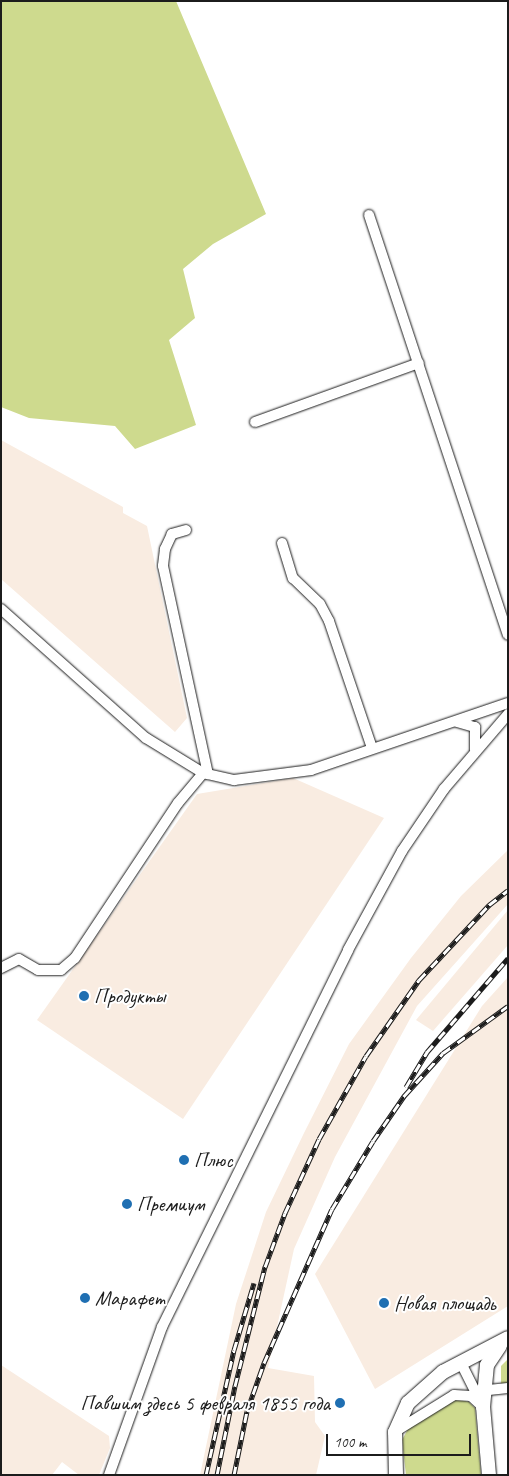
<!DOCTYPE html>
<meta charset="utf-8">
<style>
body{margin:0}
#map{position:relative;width:509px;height:1476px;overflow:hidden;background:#fff;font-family:Caveat,sans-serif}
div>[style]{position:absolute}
.built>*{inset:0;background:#f9ece1}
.green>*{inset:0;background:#ceda8e}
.roads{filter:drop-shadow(0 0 1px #1c1c1c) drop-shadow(0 0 1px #1c1c1c)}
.street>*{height:10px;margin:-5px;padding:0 5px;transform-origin:5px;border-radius:5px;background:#fff}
.secondary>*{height:14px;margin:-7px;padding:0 7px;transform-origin:7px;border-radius:7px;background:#fff}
.rail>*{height:5px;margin-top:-2.5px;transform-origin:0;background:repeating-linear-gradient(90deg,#fff 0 9px,#1c1c1c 0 18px);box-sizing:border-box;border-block:1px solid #1c1c1c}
.dots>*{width:14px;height:14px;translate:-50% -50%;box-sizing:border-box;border:2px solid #fff;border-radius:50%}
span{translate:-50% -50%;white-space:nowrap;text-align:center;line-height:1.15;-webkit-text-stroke:4px #fff;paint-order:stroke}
.poi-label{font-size:21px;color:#1c1c1c}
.left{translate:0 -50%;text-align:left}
.right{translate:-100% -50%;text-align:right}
.frame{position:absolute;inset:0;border:2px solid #1c1c1c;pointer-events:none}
.scale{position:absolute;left:326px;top:1434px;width:145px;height:22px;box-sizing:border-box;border:2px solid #1c1c1c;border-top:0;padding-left:6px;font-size:15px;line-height:18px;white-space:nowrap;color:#1c1c1c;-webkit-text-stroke:4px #fff;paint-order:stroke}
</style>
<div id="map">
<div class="built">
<i style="clip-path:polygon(1px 440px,123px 507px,123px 513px,147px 526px,187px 718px,175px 732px,1px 579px)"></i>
<i style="clip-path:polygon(293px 778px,384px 818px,183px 1119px,37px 1020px,197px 794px)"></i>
<i style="clip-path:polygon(508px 850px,508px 904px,417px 1006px,335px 1157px,294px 1249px,268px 1368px,314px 1376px,315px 1422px,325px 1436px,316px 1475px,200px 1475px,236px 1304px,266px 1212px,304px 1133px,349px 1044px,411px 958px,461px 896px)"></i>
<i style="clip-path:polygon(508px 910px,508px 945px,433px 1031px,416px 1020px)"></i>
<i style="clip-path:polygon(508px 977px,508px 1306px,375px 1389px,315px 1274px,482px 1006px)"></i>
<i style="clip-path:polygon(1px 1365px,109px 1436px,110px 1448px,99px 1475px,79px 1475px,62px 1462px,52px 1475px,1px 1475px)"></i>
</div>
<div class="green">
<i style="clip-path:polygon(1px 1px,176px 1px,266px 214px,213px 244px,183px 269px,195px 318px,169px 340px,196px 425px,135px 449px,115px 426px,29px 418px,1px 407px)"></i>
<i style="clip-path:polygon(508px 1359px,508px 1383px,501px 1384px,501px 1366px)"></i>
<i style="clip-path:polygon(457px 1399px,469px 1402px,475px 1408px,481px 1475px,406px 1475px,402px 1440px,409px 1427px)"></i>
</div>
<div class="roads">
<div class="street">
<i style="left:369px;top:215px;width:442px;rotate:71.7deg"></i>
<i style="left:255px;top:422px;width:174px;rotate:-19.8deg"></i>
<i style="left:186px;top:530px;width:15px;rotate:164deg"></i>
<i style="left:172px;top:534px;width:17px;rotate:115deg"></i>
<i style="left:165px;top:549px;width:17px;rotate:97deg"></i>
<i style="left:163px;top:566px;width:213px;rotate:77.8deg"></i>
<i style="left:282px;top:543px;width:37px;rotate:73deg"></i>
<i style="left:293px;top:578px;width:37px;rotate:44deg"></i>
<i style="left:320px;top:604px;width:19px;rotate:62deg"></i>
<i style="left:329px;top:621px;width:134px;rotate:71.3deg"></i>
<i style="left:1px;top:609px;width:194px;rotate:41.7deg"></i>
<i style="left:146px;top:738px;width:67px;rotate:31.6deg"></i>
<i style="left:203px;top:773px;width:32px;rotate:13deg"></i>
<i style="left:234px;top:780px;width:78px;rotate:-7.4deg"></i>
<i style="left:311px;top:770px;width:208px;rotate:-18.8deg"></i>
<i style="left:457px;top:722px;width:19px;rotate:16deg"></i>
<i style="left:475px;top:727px;width:23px;rotate:90deg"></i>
<i style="left:1px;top:968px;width:20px;rotate:-27deg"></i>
<i style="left:19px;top:959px;width:22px;rotate:30deg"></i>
<i style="left:38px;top:970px;width:23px"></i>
<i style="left:61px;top:970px;width:18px;rotate:-41deg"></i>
<i style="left:75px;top:958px;width:186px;rotate:-56.4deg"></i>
<i style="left:178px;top:803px;width:39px;rotate:-50deg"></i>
<i style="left:461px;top:1363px;width:42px;rotate:63.4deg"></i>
<i style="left:479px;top:1391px;width:29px;rotate:-6deg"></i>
<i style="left:396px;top:1431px;width:68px;rotate:-31.8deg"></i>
<i style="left:454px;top:1395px;width:17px;rotate:3deg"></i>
<i style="left:471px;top:1396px;width:16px;rotate:43deg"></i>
<i style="left:109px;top:1475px;width:157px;rotate:-70.3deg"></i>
<i style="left:162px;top:1327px;width:420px;rotate:-63.7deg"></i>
<i style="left:348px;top:950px;width:113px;rotate:-61.4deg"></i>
<i style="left:402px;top:851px;width:75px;rotate:-55.9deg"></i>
<i style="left:444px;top:789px;width:99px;rotate:-49.5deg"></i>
</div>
<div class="secondary">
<i style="left:396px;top:1475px;width:43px;rotate:-91.3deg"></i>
<i style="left:395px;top:1432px;width:32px;rotate:-66deg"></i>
<i style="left:408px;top:1403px;width:47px;rotate:-41.5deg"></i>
<i style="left:443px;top:1372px;width:73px;rotate:-27.6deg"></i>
<i style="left:489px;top:1475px;width:68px;rotate:-95deg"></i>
<i style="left:483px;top:1407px;width:42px;rotate:-84.6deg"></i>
<i style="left:487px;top:1365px;width:23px;rotate:-56deg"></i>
</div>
</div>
<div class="rail">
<i style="left:406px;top:1087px;width:41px;rotate:-59deg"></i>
<i style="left:427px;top:1052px;width:124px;rotate:-49.2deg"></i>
<i style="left:206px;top:1475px;width:128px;rotate:-77.4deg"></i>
<i style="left:234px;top:1350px;width:70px;rotate:-73.4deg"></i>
<i style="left:217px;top:1475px;width:91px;rotate:-78.6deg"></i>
<i style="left:235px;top:1386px;width:123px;rotate:-75.9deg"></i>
<i style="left:265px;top:1267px;width:58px;rotate:-69.7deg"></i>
<i style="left:285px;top:1213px;width:81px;rotate:-65.3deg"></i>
<i style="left:319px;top:1139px;width:95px;rotate:-60.5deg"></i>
<i style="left:366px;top:1056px;width:93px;rotate:-55.1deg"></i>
<i style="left:419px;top:980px;width:103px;rotate:-47deg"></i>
<i style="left:489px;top:905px;width:24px;rotate:-38deg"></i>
<i style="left:234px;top:1475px;width:65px;rotate:-78.5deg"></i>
<i style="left:247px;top:1411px;width:51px;rotate:-70.5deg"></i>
<i style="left:264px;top:1363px;width:168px;rotate:-66.2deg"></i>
<i style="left:332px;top:1209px;width:79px;rotate:-58.9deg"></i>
<i style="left:373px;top:1141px;width:55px;rotate:-55.4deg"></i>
<i style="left:404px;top:1096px;width:58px;rotate:-47.8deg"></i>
<i style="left:443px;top:1053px;width:80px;rotate:-35.9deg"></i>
</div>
<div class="dots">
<i style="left:84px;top:996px;background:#1f6fb2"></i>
<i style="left:184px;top:1160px;background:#1f6fb2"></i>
<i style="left:127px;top:1204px;background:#1f6fb2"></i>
<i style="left:85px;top:1298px;background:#1f6fb2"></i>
<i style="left:384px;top:1303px;background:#1f6fb2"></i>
<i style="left:340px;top:1403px;background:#1f6fb2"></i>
</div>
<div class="poi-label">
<span class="left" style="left:94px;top:996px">Продукты</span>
<span class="left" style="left:194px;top:1160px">Плюс</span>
<span class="left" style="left:137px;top:1204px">Премиум</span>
<span class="left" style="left:95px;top:1298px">Марафет</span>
<span class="left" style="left:394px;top:1303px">Новая площадь</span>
<span class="right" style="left:330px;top:1403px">Павшим здесь 5 февраля 1855 года</span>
</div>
<div class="frame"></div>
<div class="scale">100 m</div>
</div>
